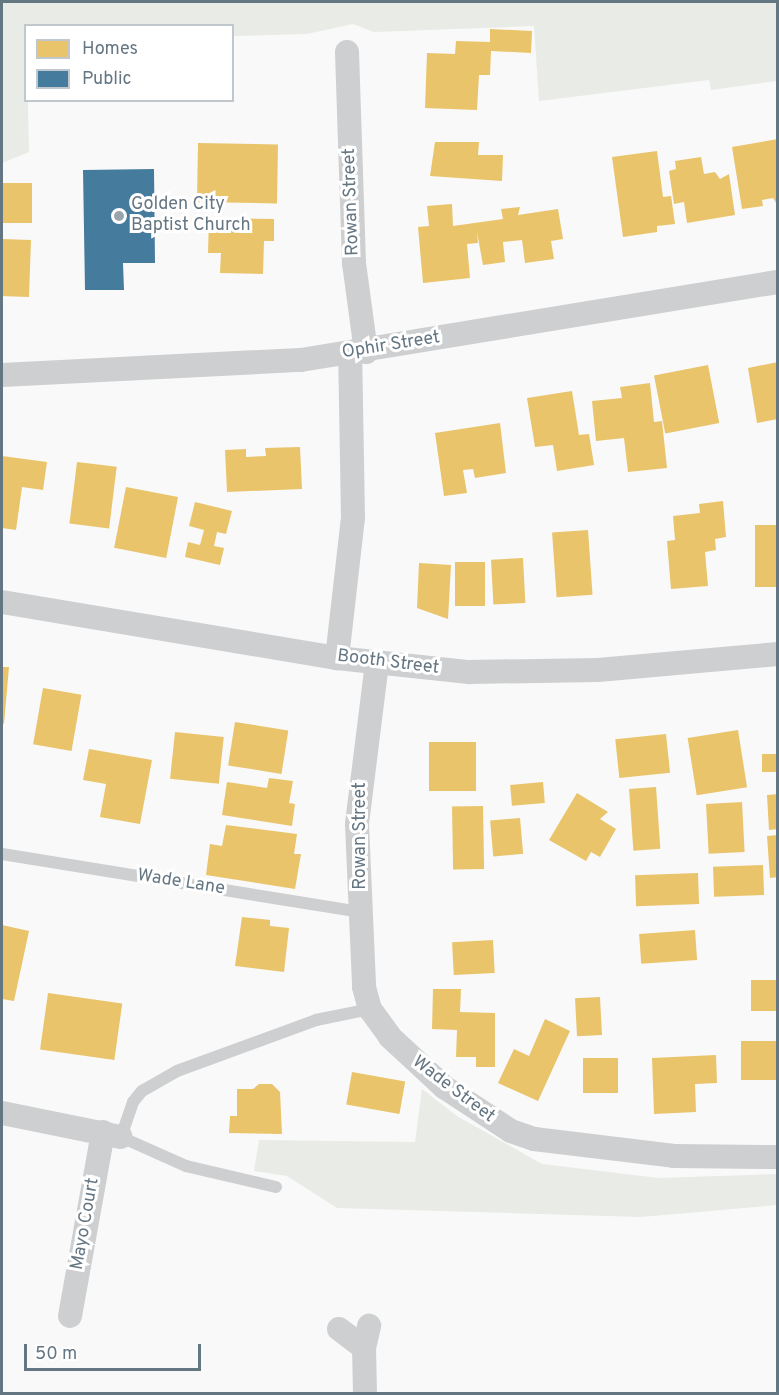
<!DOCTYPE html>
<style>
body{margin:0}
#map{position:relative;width:779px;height:1395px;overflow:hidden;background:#f9f9f9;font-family:Overpass,sans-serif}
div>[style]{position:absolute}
.green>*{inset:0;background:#e8ebe6}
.homes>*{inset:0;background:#e9c46a;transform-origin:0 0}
.public>*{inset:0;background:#457b9d}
.service>*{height:12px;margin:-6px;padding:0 6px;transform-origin:6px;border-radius:6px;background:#cecfd0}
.minor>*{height:24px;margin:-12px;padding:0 12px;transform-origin:12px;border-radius:12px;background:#cecfd0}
.dots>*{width:16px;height:16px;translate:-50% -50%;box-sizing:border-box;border:3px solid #fff;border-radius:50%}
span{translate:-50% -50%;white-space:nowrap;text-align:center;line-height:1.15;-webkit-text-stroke:6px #fff;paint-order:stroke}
.street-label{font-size:18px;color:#657683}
.poi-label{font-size:18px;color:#657683}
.left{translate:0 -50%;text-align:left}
.frame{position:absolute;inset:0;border:3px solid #657683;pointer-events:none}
.legend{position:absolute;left:24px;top:24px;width:210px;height:78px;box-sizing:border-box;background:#fff;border:2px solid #c1c8cd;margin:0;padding:8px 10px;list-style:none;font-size:18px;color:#657683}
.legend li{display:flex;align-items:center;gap:12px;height:30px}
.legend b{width:30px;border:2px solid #c1c8cd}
.scale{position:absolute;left:24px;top:1344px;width:177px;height:27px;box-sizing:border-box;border:3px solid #657683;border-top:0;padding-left:8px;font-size:18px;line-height:21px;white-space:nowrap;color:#657683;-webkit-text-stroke:4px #fff;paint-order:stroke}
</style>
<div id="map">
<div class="green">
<i style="clip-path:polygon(2px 2px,777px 2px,777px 81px,711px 90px,709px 80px,539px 101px,534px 26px,374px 32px,353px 24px,307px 34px,233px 36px,232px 26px,26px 26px,29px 152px,2px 163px)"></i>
<i style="clip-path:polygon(422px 1089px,457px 1116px,542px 1164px,659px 1178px,777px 1174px,777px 1205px,641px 1217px,337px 1208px,287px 1176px,254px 1171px,259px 1140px,415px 1142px)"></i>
</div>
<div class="homes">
<i style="clip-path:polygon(490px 29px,532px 31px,531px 53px,491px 51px,490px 75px,479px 75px,477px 110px,425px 108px,427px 53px,455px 54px,456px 41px,490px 42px)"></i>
<i style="clip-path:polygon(778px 139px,778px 206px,773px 198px,762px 200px,763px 206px,742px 209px,732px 147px)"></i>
<i style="clip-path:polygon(435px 142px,479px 142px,478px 155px,503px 155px,502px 181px,430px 176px)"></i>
<i style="left:198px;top:143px;width:80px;height:59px;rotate:1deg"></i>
<i style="clip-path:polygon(657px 151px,663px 197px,671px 196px,675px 224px,657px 226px,657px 232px,623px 237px,612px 157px)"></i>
<i style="clip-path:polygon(701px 157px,704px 174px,715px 172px,720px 179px,729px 174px,735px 215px,687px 223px,684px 202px,674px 204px,669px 171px,676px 169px,675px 161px)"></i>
<i style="left:2px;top:183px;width:30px;height:40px"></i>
<i style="clip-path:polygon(452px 204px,453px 226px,503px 219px,501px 209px,520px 207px,518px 215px,558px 209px,563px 239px,551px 241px,554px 259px,525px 263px,522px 240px,503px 242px,505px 262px,483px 265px,477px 232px,478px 243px,467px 244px,470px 278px,423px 283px,418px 227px,429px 226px,427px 206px)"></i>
<i style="clip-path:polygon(209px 218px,274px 219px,274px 241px,264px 241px,263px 274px,220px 273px,221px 253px,208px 253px)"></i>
<i style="left:2px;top:239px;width:29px;height:57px;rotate:2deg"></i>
<i style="clip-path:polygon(778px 362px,778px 419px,757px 423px,748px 368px)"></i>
<i style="left:708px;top:365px;width:59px;height:55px;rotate:79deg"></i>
<i style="clip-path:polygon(650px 383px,654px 422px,662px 421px,667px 468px,628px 472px,624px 438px,596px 441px,592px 401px,622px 398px,620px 387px)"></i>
<i style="clip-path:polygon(572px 391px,579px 435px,589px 434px,594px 465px,557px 471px,553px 445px,535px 447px,527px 398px)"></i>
<i style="clip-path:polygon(500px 423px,506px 473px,475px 478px,473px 469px,463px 470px,467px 493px,444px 496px,435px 433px)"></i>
<i style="clip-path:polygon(300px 447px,302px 489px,227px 492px,225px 450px,246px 449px,246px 457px,266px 456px,265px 448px)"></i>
<i style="clip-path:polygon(2px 456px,47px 462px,43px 490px,22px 487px,16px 530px,2px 528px)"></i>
<i style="left:77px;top:462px;width:40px;height:62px;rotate:7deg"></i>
<i style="left:126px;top:487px;width:53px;height:62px;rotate:11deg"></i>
<i style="clip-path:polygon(723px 501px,726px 537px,715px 539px,716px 550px,705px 552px,708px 586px,671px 589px,667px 541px,675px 540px,673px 516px,700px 513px,699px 504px)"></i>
<i style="clip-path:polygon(195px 502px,232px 511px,226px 534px,217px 532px,214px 546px,224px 548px,220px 565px,185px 557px,188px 542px,200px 545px,204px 530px,189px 526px)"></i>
<i style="left:778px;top:525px;width:62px;height:23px;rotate:90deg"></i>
<i style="left:588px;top:530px;width:65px;height:36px;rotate:86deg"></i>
<i style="left:523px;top:558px;width:45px;height:32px;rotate:87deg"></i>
<i style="left:455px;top:562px;width:30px;height:44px"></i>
<i style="clip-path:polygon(419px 563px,451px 565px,448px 619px,417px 608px)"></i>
<i style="clip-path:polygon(2px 667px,9px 667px,4px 724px,2px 723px)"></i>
<i style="left:43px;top:688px;width:39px;height:57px;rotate:10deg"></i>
<i style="left:235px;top:722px;width:54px;height:44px;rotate:9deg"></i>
<i style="left:738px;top:730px;width:58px;height:51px;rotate:81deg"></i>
<i style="left:175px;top:732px;width:49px;height:47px;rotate:6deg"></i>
<i style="left:666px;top:734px;width:39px;height:51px;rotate:84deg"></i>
<i style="left:429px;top:742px;width:47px;height:49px"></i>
<i style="clip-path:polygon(89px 749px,152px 760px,140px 824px,100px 817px,106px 784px,83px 780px)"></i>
<i style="left:778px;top:754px;width:18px;height:16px;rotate:90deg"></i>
<i style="clip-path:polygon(269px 778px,293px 781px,289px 803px,295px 804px,292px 826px,222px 815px,227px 782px,267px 788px)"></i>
<i style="left:543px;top:782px;width:21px;height:33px;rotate:85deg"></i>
<i style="left:656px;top:787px;width:62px;height:27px;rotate:86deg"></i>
<i style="clip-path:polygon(577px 793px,608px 812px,600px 819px,616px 829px,600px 857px,591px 852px,586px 861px,549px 840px)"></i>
<i style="clip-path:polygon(778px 794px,778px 829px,769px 830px,767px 795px)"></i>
<i style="left:742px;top:802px;width:50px;height:36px;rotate:87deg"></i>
<i style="left:483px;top:806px;width:63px;height:31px;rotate:89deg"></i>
<i style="left:520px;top:818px;width:36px;height:30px;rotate:85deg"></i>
<i style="clip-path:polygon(226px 825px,297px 834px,294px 854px,301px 854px,295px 889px,206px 875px,210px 844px,222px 846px)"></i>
<i style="clip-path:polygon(778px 835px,778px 877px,770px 878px,767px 836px)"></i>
<i style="left:763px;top:865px;width:30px;height:50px;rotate:88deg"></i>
<i style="left:698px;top:873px;width:31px;height:63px;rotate:88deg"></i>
<i style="clip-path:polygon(242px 917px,270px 920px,270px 926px,289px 928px,284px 972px,235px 966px)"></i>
<i style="clip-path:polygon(2px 925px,29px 931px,14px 1001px,2px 999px)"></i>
<i style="left:695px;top:930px;width:30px;height:56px;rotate:86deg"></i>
<i style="left:493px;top:940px;width:33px;height:41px;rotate:87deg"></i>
<i style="left:778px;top:980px;width:31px;height:27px;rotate:90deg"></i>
<i style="clip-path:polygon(433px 989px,461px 989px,460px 1012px,495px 1013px,495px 1067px,476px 1067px,476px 1057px,456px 1057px,457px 1030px,432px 1029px)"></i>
<i style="left:48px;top:993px;width:75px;height:57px;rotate:8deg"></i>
<i style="left:600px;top:997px;width:38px;height:25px;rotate:87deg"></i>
<i style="clip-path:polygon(545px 1019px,570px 1031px,538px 1101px,498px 1083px,514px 1049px,529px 1056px)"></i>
<i style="left:778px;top:1041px;width:39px;height:37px;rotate:90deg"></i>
<i style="clip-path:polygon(716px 1055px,717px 1083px,695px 1084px,696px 1112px,654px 1114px,652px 1058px)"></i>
<i style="left:583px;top:1058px;width:35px;height:35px"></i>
<i style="left:352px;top:1072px;width:54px;height:33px;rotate:10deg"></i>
<i style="clip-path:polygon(259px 1084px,272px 1084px,280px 1092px,282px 1134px,229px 1133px,230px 1116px,237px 1116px,237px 1089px,253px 1089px)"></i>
</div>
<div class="public">
<i style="clip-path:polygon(154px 169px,155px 263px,123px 263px,124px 290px,85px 290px,83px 170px)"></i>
</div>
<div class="service">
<i style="left:2px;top:854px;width:364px;rotate:9.2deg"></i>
<i style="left:276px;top:1187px;width:92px;rotate:-166.9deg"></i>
<i style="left:186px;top:1166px;width:71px;rotate:-156deg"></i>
<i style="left:121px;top:1137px;width:37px;rotate:-71deg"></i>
<i style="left:133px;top:1102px;width:14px;rotate:-51deg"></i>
<i style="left:142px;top:1091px;width:40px;rotate:-29.7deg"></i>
<i style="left:177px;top:1071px;width:148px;rotate:-20.1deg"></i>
<i style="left:316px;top:1020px;width:55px;rotate:-11.5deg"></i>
</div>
<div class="minor">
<i style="left:347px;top:52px;width:211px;rotate:88.1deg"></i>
<i style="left:354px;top:263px;width:90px;rotate:82.3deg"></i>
<i style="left:2px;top:375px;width:299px;rotate:-2.9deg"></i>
<i style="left:301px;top:360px;width:483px;rotate:-9.3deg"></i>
<i style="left:2px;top:602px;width:340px;rotate:9.5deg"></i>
<i style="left:337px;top:658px;width:133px;rotate:6.1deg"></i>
<i style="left:469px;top:672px;width:129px;rotate:-0.9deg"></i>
<i style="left:598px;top:670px;width:181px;rotate:-5.1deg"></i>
<i style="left:337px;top:658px;width:141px;rotate:-83.5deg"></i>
<i style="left:353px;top:518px;width:165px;rotate:-91deg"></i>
<i style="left:377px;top:663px;width:162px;rotate:97.1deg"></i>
<i style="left:357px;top:824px;width:163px;rotate:87.5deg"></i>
<i style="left:364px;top:987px;width:23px;rotate:75deg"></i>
<i style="left:370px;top:1009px;width:34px;rotate:54deg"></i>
<i style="left:390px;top:1037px;width:74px;rotate:42.8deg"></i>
<i style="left:444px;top:1087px;width:80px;rotate:33.3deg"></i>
<i style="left:511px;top:1131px;width:24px;rotate:19deg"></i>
<i style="left:534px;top:1139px;width:141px;rotate:6.9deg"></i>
<i style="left:674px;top:1156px;width:104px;rotate:0.6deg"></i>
<i style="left:2px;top:1113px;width:121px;rotate:11.4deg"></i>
<i style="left:70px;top:1316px;width:187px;rotate:-79.8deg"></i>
<i style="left:339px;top:1329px;width:31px;rotate:37deg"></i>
<i style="left:365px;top:1394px;width:46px;rotate:-91.2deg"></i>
<i style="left:364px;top:1348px;width:23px;rotate:-77deg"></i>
</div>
<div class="dots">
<i style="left:119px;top:216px;background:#99a4ac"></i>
</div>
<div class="street-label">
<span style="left:352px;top:202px;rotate:-92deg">Rowan Street</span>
<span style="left:391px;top:346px;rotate:-9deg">Ophir Street</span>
<span style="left:388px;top:663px;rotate:7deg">Booth Street</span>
<span style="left:361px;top:836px;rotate:-90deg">Rowan Street</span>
<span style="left:181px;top:883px;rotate:9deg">Wade Lane</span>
<span style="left:453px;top:1090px;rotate:37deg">Wade Street</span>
<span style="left:86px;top:1224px;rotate:-80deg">Mayo Court</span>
</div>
<div class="poi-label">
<span class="left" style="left:131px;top:216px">Golden City<br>Baptist Church</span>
</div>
<div class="frame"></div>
<ul class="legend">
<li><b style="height:16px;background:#e9c46a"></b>Homes</li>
<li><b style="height:16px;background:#457b9d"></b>Public</li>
</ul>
<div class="scale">50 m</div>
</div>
